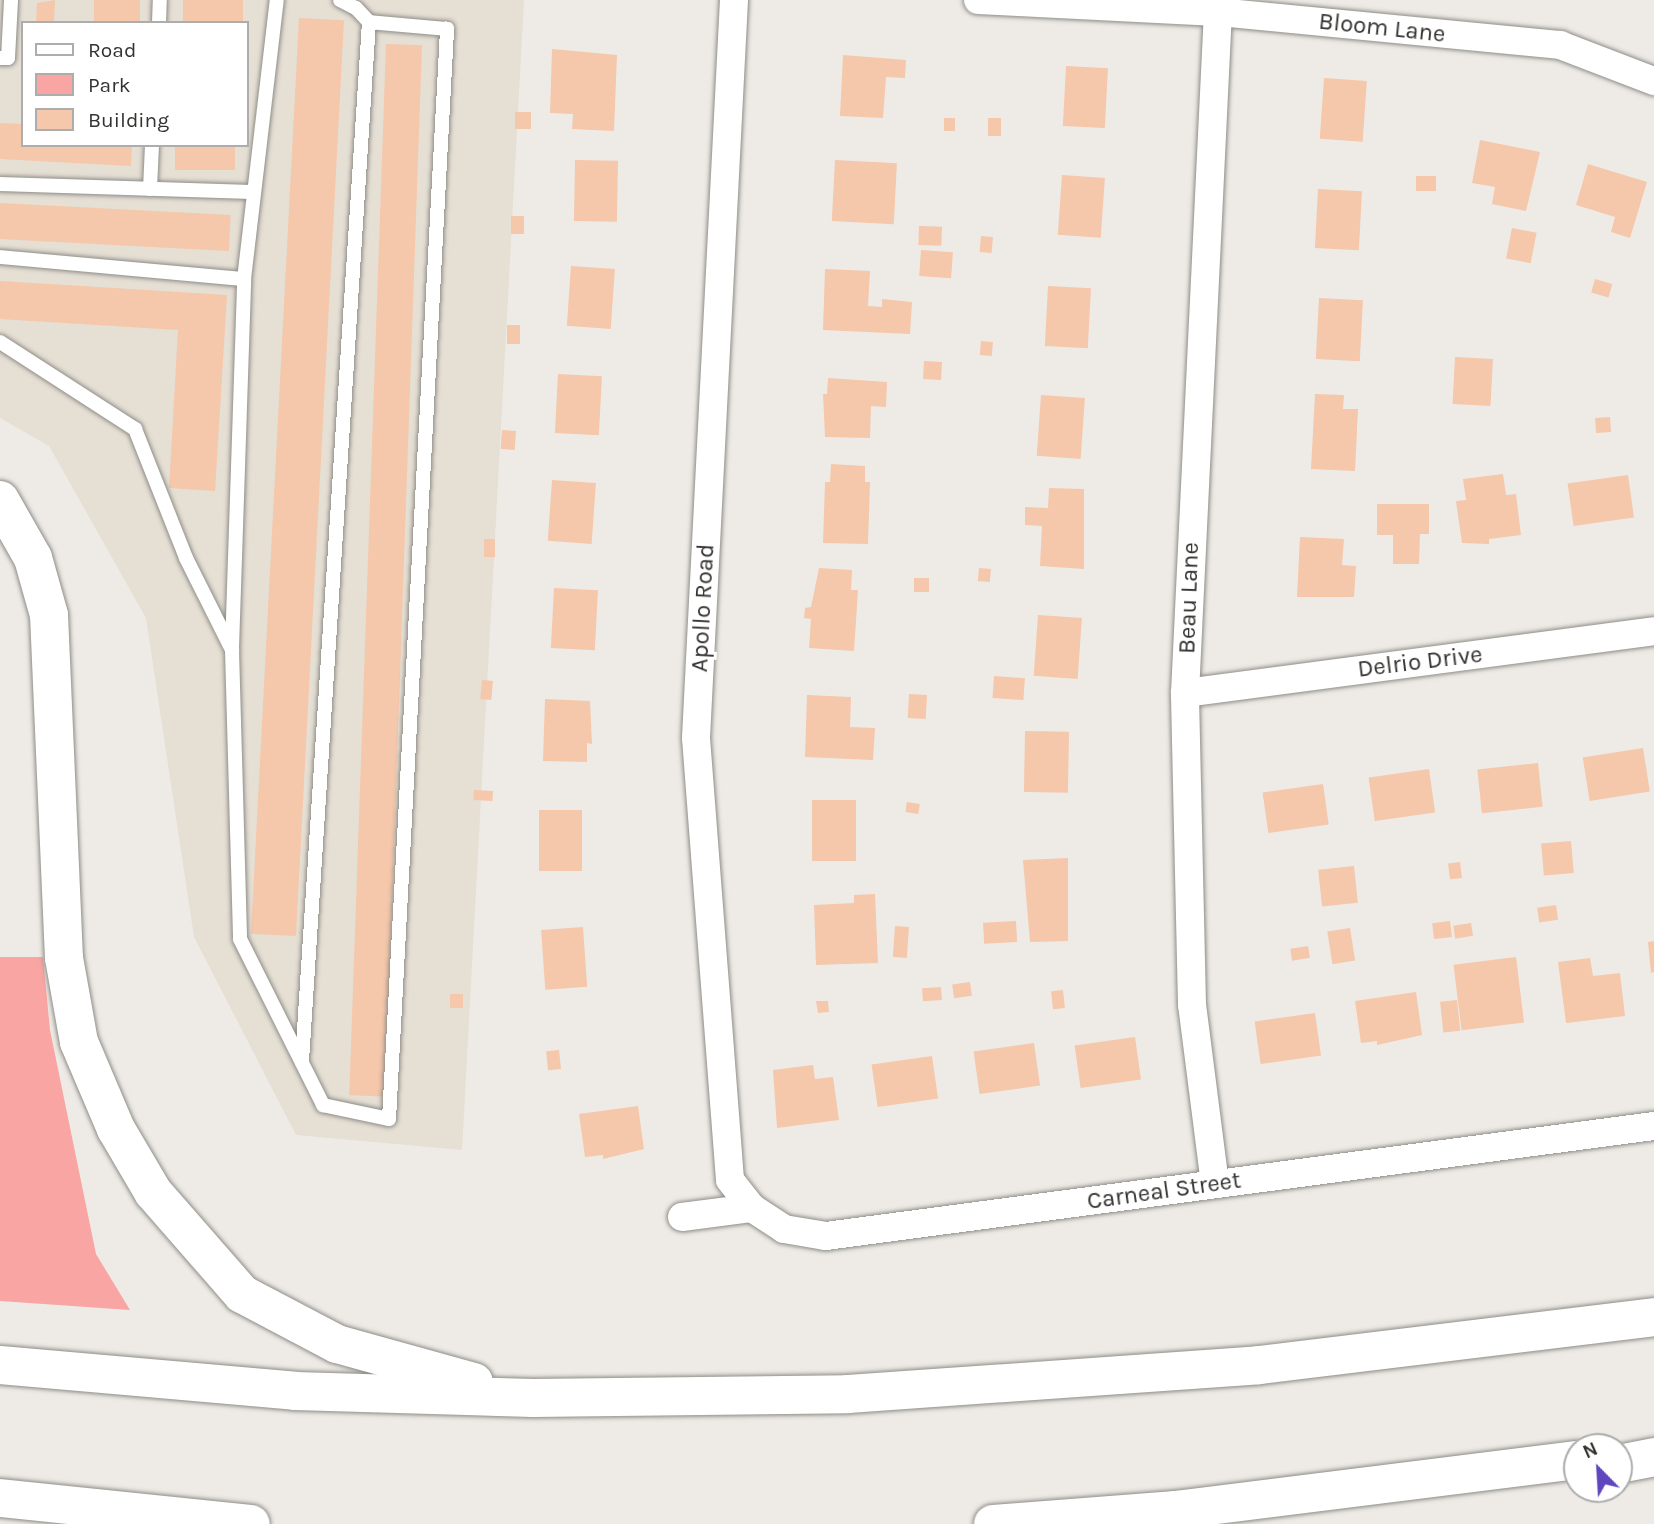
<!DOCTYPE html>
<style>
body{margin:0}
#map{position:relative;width:1654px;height:1524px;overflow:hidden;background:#eeebe6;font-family:Karla,sans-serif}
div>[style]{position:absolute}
.built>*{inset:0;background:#e5dfd4}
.green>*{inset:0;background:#f9a5a3}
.building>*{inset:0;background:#f5c7ab;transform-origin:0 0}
.roads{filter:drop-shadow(0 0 2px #8f8d88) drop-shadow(0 0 2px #8f8d88)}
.lane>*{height:14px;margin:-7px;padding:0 7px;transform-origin:7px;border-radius:7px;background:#fff}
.street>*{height:28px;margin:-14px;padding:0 14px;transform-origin:14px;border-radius:14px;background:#fff}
.highway>*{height:38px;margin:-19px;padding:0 19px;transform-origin:19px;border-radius:19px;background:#fff}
span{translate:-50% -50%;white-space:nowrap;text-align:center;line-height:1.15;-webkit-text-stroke:6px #fff;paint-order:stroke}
.street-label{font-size:24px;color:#343331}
.legend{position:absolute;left:21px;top:21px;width:228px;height:126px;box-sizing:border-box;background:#fff;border:2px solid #aeadad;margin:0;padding:9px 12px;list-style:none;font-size:21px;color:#343331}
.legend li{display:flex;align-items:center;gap:14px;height:35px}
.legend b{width:35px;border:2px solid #aeadad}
.north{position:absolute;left:1563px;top:1433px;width:70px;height:70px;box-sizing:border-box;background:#fff;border:2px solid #aeadad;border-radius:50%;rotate:336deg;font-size:19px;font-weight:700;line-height:28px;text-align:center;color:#343331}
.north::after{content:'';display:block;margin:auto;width:24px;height:32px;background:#5f45be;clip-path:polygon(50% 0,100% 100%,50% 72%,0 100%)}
</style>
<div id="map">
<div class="built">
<i style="clip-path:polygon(evenodd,0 0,524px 0,462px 1150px,296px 1135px,194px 937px,146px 618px,49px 446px,0 418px,0 0,23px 23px,247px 23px,247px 145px,23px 145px,23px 23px)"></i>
</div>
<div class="green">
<i style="clip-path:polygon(0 957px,43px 957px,50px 1030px,96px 1254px,130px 1310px,0 1301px)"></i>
</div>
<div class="building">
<i style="clip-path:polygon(55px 0,54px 23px,36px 23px,37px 3px)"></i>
<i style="left:94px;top:0;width:46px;height:23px"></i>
<i style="left:183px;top:0;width:60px;height:23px"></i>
<i style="left:299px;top:18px;width:45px;height:917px;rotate:3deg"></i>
<i style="left:386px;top:44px;width:36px;height:1052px;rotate:2deg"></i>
<i style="clip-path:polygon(552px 49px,617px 55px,614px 131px,572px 129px,573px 114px,550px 113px)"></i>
<i style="clip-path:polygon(843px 55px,906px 60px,905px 78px,886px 77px,883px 118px,840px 116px)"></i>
<i style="left:1066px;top:66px;width:42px;height:60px;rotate:3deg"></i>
<i style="left:1324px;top:78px;width:43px;height:61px;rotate:4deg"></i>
<i style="left:515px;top:112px;width:16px;height:17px"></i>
<i style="left:944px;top:118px;width:11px;height:13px"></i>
<i style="left:988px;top:118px;width:13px;height:18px"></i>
<i style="clip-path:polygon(0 123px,23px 124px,23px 145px,132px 145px,131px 166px,0 159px)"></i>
<i style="clip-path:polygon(1480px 140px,1540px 152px,1526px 211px,1492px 204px,1495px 187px,1472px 183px)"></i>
<i style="left:175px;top:145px;width:60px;height:25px"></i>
<i style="left:575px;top:160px;width:43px;height:61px;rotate:1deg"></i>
<i style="left:835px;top:160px;width:62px;height:61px;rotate:3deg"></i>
<i style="clip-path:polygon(1588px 164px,1647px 182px,1630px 238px,1611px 232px,1615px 217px,1576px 205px)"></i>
<i style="left:1062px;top:175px;width:43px;height:60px;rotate:4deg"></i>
<i style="left:1416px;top:176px;width:20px;height:15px"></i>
<i style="left:1318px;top:189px;width:44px;height:59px;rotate:3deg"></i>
<i style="left:0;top:203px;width:231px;height:36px;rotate:3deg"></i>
<i style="left:511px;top:216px;width:13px;height:18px"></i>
<i style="left:919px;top:226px;width:23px;height:19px;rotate:2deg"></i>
<i style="left:1512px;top:228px;width:25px;height:31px;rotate:11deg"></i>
<i style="left:981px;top:236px;width:12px;height:16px;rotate:5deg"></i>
<i style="left:921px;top:250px;width:32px;height:26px;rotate:4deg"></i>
<i style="left:571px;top:266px;width:44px;height:60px;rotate:4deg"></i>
<i style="clip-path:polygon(825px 269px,870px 271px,868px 306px,882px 307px,882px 299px,912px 302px,910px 334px,823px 330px)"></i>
<i style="left:1595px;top:279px;width:18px;height:14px;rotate:16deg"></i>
<i style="clip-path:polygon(0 281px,227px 295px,215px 491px,169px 488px,178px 330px,0 319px)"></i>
<i style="left:1048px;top:286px;width:43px;height:60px;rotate:3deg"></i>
<i style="left:1319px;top:298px;width:44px;height:61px;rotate:3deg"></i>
<i style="left:507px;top:325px;width:13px;height:19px"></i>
<i style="left:981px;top:341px;width:12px;height:14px;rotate:5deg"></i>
<i style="left:1455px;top:357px;width:38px;height:47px;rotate:3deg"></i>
<i style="left:924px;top:361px;width:18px;height:18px;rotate:3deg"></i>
<i style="left:558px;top:374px;width:44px;height:59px;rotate:3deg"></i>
<i style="clip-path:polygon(828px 378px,887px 382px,886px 407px,871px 406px,870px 438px,825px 437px,823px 394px,827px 394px)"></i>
<i style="clip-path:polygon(1315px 394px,1344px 395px,1343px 409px,1358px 409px,1355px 471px,1311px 469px)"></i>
<i style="left:1041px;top:395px;width:44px;height:61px;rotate:4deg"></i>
<i style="left:1610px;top:417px;width:15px;height:15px;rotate:86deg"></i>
<i style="left:502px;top:430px;width:14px;height:19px;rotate:4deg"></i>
<i style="clip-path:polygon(831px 464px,865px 466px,865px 482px,870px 482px,868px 544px,823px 543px,825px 482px,830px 482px)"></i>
<i style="clip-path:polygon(1503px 474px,1506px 495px,1516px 494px,1521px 535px,1489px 539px,1489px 544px,1462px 543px,1456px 501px,1466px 500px,1463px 479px)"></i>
<i style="left:1628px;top:475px;width:43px;height:61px;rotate:82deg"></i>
<i style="left:552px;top:480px;width:44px;height:61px;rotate:4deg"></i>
<i style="clip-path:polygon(1049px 488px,1084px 489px,1084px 569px,1040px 566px,1042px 526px,1025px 525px,1025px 507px,1048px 508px)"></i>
<i style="clip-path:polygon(1377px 504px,1429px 504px,1429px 534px,1420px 534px,1419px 564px,1393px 564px,1393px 535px,1377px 535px)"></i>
<i style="clip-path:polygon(1300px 537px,1344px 539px,1342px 565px,1356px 566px,1354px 597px,1297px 597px)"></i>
<i style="left:484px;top:539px;width:11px;height:18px"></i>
<i style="clip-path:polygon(819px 568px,852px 570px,851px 590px,858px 590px,854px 651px,809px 648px,811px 619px,804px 618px,805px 608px,811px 607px)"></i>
<i style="left:979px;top:568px;width:12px;height:13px;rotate:5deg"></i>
<i style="left:929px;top:578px;width:14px;height:15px;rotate:90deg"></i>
<i style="left:554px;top:588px;width:44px;height:60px;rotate:3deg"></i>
<i style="left:1038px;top:615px;width:44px;height:61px;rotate:4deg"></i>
<i style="left:994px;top:676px;width:31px;height:22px;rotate:4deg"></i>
<i style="left:482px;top:680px;width:11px;height:19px;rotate:5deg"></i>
<i style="left:909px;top:694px;width:18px;height:24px;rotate:3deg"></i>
<i style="clip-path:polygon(807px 695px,851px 697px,850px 727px,875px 728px,873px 760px,805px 757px)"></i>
<i style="clip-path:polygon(545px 699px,590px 701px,592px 744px,587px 743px,587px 762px,543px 761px)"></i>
<i style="left:1025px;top:731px;width:44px;height:61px;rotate:1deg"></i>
<i style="left:1643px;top:748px;width:44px;height:61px;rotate:81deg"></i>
<i style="left:1538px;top:763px;width:44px;height:61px;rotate:84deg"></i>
<i style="left:1429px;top:769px;width:44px;height:61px;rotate:82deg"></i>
<i style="left:1323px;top:784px;width:41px;height:61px;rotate:82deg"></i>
<i style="left:474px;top:790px;width:19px;height:10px;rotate:3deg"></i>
<i style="left:812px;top:800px;width:44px;height:61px"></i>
<i style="left:907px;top:802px;width:13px;height:10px;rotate:9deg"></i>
<i style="left:539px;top:810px;width:43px;height:61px"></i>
<i style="left:1571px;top:841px;width:32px;height:30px;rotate:85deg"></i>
<i style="clip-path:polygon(1068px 858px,1068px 941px,1030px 942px,1023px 860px)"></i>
<i style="left:1460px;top:862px;width:16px;height:12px;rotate:83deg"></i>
<i style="left:1354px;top:866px;width:37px;height:36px;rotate:84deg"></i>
<i style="clip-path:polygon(875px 894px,878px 963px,816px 965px,814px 905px,854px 903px,854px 895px)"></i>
<i style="left:1556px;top:905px;width:15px;height:19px;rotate:82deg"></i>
<i style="left:1016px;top:921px;width:21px;height:33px;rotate:87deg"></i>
<i style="left:1450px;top:921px;width:16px;height:18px;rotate:83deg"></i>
<i style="left:1471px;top:923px;width:13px;height:18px;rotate:81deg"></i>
<i style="left:895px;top:926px;width:14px;height:31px;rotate:4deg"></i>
<i style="left:583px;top:927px;width:60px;height:42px;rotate:86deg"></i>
<i style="left:1350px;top:928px;width:33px;height:23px;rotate:81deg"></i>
<i style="clip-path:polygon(1654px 941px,1654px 972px,1651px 973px,1648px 942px)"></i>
<i style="left:1308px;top:946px;width:12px;height:18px;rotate:81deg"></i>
<i style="left:1516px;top:957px;width:66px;height:63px;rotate:83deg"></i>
<i style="clip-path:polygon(1590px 958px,1593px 976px,1620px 973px,1625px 1016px,1566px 1023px,1558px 962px)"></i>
<i style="left:970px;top:982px;width:14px;height:18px;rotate:82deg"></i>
<i style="left:941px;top:987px;width:13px;height:19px;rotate:86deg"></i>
<i style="left:1063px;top:990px;width:18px;height:12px;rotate:84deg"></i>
<i style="clip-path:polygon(1416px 992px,1422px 1035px,1377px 1045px,1377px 1041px,1361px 1043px,1355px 1001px)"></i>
<i style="left:450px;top:994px;width:13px;height:14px"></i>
<i style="left:1457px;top:1000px;width:31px;height:17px;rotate:84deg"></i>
<i style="clip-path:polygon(816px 1001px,828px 1001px,829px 1012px,818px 1013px)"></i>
<i style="left:1315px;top:1013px;width:43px;height:61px;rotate:82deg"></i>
<i style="left:1135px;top:1037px;width:43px;height:61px;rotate:82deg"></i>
<i style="left:1034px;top:1043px;width:43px;height:61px;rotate:82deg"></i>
<i style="left:559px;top:1050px;width:19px;height:13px;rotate:84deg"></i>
<i style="left:932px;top:1056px;width:43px;height:61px;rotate:82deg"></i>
<i style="clip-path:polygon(813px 1065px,815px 1079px,833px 1077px,839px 1120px,777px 1128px,773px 1070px)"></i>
<i style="clip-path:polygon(638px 1106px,644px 1149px,603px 1159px,603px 1155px,585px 1157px,579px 1114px)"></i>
</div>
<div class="roads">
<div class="lane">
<i style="left:340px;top:0;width:18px;rotate:27deg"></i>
<i style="left:356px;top:8px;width:19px;rotate:47deg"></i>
<i style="left:159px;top:23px;width:23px;rotate:-88deg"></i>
<i style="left:0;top:58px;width:8px"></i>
<i style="left:8px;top:58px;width:58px;rotate:-87deg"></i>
<i style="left:0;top:184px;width:252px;rotate:1.8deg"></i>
<i style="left:150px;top:189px;width:44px;rotate:-87.4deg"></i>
<i style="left:0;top:257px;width:245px;rotate:5.2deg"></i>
<i style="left:244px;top:279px;width:281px;rotate:-83.3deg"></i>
<i style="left:0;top:342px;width:161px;rotate:32.8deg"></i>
<i style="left:135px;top:429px;width:139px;rotate:68.4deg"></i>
<i style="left:186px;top:558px;width:103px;rotate:63.4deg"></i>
<i style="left:232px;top:650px;width:289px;rotate:88.4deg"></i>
<i style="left:240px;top:939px;width:186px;rotate:63.4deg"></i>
<i style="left:323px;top:1105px;width:67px;rotate:12deg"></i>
<i style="left:389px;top:1119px;width:1092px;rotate:-86.95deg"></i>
<i style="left:447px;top:29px;width:78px;rotate:-174.9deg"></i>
<i style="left:369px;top:22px;width:1042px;rotate:93.69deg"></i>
<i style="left:232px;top:648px;width:369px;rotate:-88.1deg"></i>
</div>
<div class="street">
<i style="left:734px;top:0;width:739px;rotate:92.95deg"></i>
<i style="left:696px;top:738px;width:443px;rotate:85.6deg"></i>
<i style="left:730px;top:1180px;width:36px;rotate:52deg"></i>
<i style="left:978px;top:0;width:240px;rotate:2.9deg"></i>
<i style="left:1218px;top:12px;width:344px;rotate:5.5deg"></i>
<i style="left:1560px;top:45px;width:101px;rotate:21deg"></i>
<i style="left:1185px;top:693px;width:473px;rotate:-7.5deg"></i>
<i style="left:1215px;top:1184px;width:180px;rotate:-97.3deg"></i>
<i style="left:1192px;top:1005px;width:312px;rotate:-91.3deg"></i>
<i style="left:1185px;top:693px;width:682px;rotate:-87.23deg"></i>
<i style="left:682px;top:1217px;width:71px;rotate:-7.3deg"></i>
<i style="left:752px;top:1208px;width:38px;rotate:33deg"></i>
<i style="left:784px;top:1229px;width:43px;rotate:9.5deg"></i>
<i style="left:826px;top:1236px;width:835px;rotate:-7.57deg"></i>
</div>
<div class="highway">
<i style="left:0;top:500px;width:67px;rotate:60.4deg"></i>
<i style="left:33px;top:558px;width:59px;rotate:74.3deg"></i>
<i style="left:49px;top:615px;width:343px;rotate:87.5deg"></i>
<i style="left:64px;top:958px;width:85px;rotate:79.9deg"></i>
<i style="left:79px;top:1042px;width:95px;rotate:67deg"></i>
<i style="left:116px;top:1129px;width:73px;rotate:59.6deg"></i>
<i style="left:153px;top:1192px;width:135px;rotate:48.9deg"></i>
<i style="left:242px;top:1294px;width:107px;rotate:27.8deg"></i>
<i style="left:337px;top:1344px;width:142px;rotate:15.5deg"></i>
<i style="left:0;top:1365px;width:296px;rotate:5deg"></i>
<i style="left:295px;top:1391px;width:238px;rotate:1.7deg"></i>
<i style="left:533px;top:1398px;width:315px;rotate:-0.7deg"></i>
<i style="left:848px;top:1394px;width:412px;rotate:-4deg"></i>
<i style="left:1259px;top:1365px;width:398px;rotate:-6.9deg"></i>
<i style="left:1619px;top:1464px;width:36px;rotate:-11deg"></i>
<i style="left:0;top:1498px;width:252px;rotate:5.9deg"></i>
<i style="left:993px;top:1524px;width:184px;rotate:-4.4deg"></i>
<i style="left:1176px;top:1510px;width:404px;rotate:-7.1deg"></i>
</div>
</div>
<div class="street-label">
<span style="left:1382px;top:28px;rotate:6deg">Bloom Lane</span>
<span style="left:1189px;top:598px;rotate:-88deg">Beau Lane</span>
<span style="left:703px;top:608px;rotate:-87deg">Apollo Road</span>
<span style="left:1420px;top:662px;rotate:-7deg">Delrio Drive</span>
<span style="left:1164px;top:1191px;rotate:-8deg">Carneal Street</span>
</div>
<ul class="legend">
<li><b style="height:9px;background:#fff"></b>Road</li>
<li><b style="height:19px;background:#f9a5a3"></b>Park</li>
<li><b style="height:19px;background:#f5c7ab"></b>Building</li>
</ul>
<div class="north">N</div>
</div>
